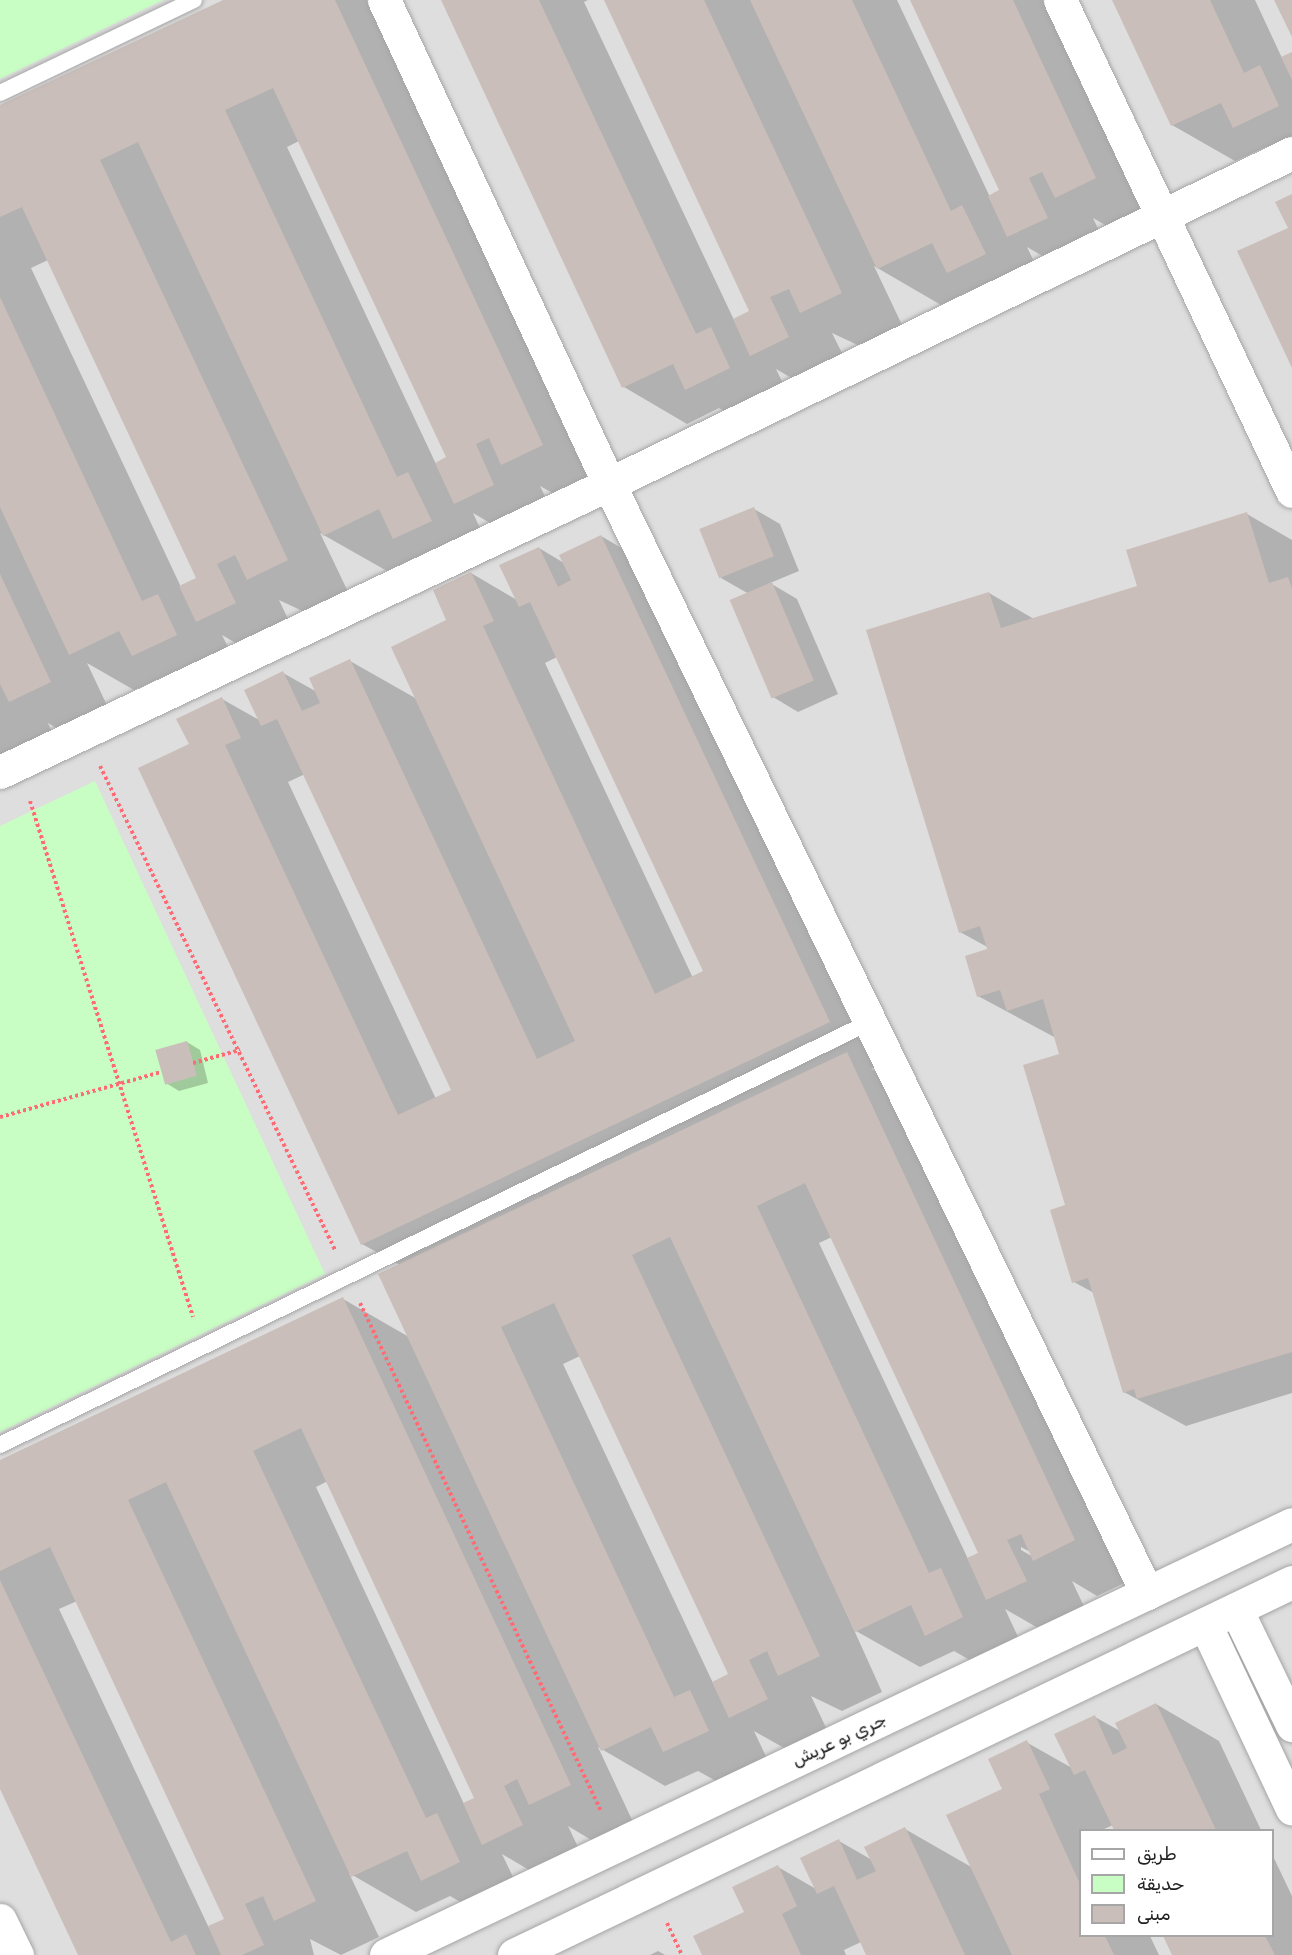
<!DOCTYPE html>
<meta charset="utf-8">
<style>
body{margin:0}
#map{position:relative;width:1292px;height:1955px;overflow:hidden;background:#f2ece7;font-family:Rubik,"Noto Naskh Arabic",sans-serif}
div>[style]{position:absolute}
.residential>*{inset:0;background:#dfdede}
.park>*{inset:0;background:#c8fdc3}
.shadow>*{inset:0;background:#0003}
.building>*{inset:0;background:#cabeba;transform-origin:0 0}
.path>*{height:4px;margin-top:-2px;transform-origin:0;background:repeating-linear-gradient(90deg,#ff6b75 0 3px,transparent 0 6px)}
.roads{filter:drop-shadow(0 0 2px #a5a5a5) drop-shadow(0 0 2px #a5a5a5)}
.service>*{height:16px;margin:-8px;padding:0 8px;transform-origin:8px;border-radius:8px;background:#fff}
.minor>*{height:33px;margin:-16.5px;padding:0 16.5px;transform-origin:16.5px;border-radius:16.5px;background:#fff}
span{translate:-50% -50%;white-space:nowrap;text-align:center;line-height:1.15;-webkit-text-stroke:5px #fff;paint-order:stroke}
.street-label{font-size:18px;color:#212121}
.legend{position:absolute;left:1079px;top:1829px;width:195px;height:108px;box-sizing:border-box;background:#fff;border:2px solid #a6a6a6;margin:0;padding:8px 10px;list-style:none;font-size:18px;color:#212121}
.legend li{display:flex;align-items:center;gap:12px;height:30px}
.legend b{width:30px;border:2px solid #a6a6a6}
</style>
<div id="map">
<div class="residential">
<i style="clip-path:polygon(evenodd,0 0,1292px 0,1292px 1955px,0 1955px,0 0,1080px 1830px,1272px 1830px,1272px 1936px,1080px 1936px,1080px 1830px)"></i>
</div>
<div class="park">
<i style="clip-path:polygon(0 0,163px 0,0 79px)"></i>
<i style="clip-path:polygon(95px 781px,325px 1274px,0 1432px,0 826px)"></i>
</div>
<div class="shadow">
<i style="clip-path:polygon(evenodd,226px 0,380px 0,606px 481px,565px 500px,540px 486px,557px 521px,519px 540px,473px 513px,494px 558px,458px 575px,423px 555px,387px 571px,320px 533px,350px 596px,311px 615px,279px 600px,298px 640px,261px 658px,222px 635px,240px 671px,196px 692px,167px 675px,134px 690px,87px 663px,113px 718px,73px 738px,48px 723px,64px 759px,0 762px,0 107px,226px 0,299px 141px,448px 458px,436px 464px,287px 147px,299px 141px,226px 0,48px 260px,198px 578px,181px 587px,31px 268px,48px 260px)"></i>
<i style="clip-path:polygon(442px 0,588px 0,584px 2px,734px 320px,751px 312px,605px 0,897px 0,990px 197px,1001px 191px,912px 0,1058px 0,1159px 214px,1119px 233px,1093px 218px,1110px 254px,1072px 273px,1027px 247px,1048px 291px,1011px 308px,976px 288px,941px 305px,874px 266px,904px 329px,864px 348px,832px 333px,852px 373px,814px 391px,776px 369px,793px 404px,749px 425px,719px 408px,687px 424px,624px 387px)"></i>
<i style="clip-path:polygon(1113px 0,1255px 0,1282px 58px,1292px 53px,1292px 160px,1268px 146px,1235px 161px,1172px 125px)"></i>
<i style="clip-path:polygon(754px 509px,780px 524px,799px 571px,770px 583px,797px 599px,838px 694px,798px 712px,773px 697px,749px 594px,721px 578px)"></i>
<i style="clip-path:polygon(1247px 514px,1292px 540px,1292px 1393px,1186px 1426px,1124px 1392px,1094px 1293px,1074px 1282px,1061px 1055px,1056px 1038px,978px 996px,991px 949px,960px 932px,989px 593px,1034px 619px,1139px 587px)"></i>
<i style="clip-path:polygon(evenodd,601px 536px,664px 573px,892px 1059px,871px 1069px,910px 1091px,1137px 1577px,1097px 1596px,1072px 1581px,1089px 1617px,1050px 1635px,1005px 1609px,1026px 1654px,989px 1671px,954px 1651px,920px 1667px,856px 1631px,813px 1539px,882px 1692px,842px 1711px,811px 1696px,830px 1736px,793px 1753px,754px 1731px,771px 1767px,727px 1787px,698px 1771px,665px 1786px,598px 1747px,633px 1822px,593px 1841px,568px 1826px,585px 1862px,546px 1880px,502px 1854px,523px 1898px,485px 1916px,450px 1896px,416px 1912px,349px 1873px,379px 1937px,341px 1955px,310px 1939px,314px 1955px,80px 1955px,0 1785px,0 1461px,343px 1299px,409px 1337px,400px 1265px,362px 1244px,191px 745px,222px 699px,261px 721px,283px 673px,317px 692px,350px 661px,417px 699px,471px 573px,517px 600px,539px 548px,564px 563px,601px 536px,557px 657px,705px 972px,693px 978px,545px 663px,557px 657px,601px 536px,305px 774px,453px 1090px,436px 1099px,288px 782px,305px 774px,601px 536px,832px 1237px,980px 1554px,968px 1559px,819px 1243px,832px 1237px,601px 536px,580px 1356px,730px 1675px,713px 1683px,563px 1364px,580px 1356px,601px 536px,328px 1481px,476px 1799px,464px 1804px,316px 1487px,328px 1481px,601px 536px,1021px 1547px,1036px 1555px,1035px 1558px,1021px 1550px,1021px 1547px,601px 536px,77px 1601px,226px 1920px,209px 1928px,59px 1609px,77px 1601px)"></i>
<i style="clip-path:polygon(187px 1042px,200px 1050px,208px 1083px,179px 1091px,166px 1083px)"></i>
<i style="clip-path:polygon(1156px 1704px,1219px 1741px,1261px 1830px,1115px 1830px,1113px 1825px,1102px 1830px,1080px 1830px,1080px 1936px,1150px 1936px,1159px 1955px,867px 1955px,861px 1942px,844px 1950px,846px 1955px,704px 1955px,746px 1913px,778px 1867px,816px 1889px,839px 1841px,872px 1860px,905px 1829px,973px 1868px,1026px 1742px,1072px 1768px,1095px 1717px,1120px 1731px)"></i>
<i style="clip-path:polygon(1272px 1854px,1292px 1896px,1292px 1955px,1173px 1955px,1164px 1936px,1272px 1936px)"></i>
<i style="clip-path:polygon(658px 1951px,665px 1955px,650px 1955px)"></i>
</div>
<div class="building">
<i style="clip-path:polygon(223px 0,335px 0,543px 445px,501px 465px,489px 438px,476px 444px,494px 485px,454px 504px,435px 463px,446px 457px,273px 88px,225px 110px,397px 477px,408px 472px,432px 521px,393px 539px,379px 509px,323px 536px,138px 142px,100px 160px,288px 560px,247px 580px,235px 555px,217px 564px,236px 603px,196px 622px,179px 586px,196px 578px,22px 207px,0 217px,0 105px)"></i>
<i style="clip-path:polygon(441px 0,539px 0,696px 334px,711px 327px,730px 368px,685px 390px,673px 364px,622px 388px)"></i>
<i style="clip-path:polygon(604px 0,704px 0,842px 293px,800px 313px,789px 289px,770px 297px,789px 337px,750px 356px,733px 319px,749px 311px)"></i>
<i style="clip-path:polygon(750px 0,852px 0,951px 211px,962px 205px,986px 254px,947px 273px,932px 243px,877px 269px)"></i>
<i style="clip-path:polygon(910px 0,1013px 0,1096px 178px,1055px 198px,1042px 172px,1029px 178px,1048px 218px,1007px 237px,988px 196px,999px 190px)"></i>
<i style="clip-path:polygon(1112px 0,1210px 0,1244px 73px,1260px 65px,1279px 106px,1233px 128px,1221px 103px,1171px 126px)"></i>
<i style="clip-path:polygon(1274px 0,1292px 0,1292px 37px)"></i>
<i style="clip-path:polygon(1292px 52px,1292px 80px,1281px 57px)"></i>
<i style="clip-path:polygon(1292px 194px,1292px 368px,1237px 251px,1288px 228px,1275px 202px)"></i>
<i style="clip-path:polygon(0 297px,142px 601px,158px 594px,177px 635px,132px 656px,119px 631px,69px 655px,0 507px)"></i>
<i style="left:754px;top:507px;width:53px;height:59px;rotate:68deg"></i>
<i style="clip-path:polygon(1247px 512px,1269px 583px,1288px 577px,1292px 589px,1292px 1352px,1137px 1399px,1134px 1389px,1123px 1393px,1088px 1278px,1072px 1283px,1050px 1210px,1065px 1205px,1023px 1065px,1059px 1054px,1043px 999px,1007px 1011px,1000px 990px,977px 997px,965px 956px,987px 949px,980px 926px,959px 933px,866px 630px,989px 592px,1001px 628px,1137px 586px,1126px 550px)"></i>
<i style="clip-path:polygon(601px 535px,830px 1022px,361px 1245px,138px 768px,189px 744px,176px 719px,222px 697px,241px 738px,225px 745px,398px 1115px,451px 1090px,277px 719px,261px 726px,244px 690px,283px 671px,302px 711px,320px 703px,309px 678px,350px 659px,537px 1059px,575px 1041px,391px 647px,446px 620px,433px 590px,471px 572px,494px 621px,483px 626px,655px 994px,703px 971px,530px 602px,519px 607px,499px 565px,539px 547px,558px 587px,571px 580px,559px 555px)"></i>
<i style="clip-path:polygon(0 574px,51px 682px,9px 702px,0 684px)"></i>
<i style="left:772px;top:582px;width:107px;height:46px;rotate:67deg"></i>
<i style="left:187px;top:1041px;width:36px;height:33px;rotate:74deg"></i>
<i style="clip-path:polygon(847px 1052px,1075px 1540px,1033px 1561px,1021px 1534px,1007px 1540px,1027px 1581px,986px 1600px,967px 1558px,978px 1553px,805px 1183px,757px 1206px,929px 1573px,941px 1568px,963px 1617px,925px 1636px,911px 1605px,855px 1632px,670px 1237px,632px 1255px,820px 1656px,778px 1676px,767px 1651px,749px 1660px,768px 1699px,729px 1718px,712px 1682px,728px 1674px,554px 1303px,501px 1327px,674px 1697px,690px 1690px,709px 1731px,663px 1752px,651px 1727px,601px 1751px,378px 1274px)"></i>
<i style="clip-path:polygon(343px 1297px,571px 1785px,529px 1805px,517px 1779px,504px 1786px,523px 1825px,482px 1845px,463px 1803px,474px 1798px,301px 1428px,253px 1451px,426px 1818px,437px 1813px,460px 1862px,421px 1881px,407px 1851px,351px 1877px,166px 1482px,128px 1500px,316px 1901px,274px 1921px,263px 1896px,245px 1904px,264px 1945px,242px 1955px,221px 1955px,208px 1926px,224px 1919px,50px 1547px,0 1571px,0 1460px)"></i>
<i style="clip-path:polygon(0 1580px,171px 1942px,186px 1934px,196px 1955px,78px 1955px,0 1789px)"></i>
<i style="clip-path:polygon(1156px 1703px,1216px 1830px,1114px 1830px,1085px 1770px,1074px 1775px,1054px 1734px,1095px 1715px,1113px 1755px,1127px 1748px,1115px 1723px)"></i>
<i style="clip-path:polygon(1027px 1740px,1050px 1789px,1039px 1794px,1080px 1884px,1080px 1936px,1105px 1936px,1114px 1955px,1012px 1955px,946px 1815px,1002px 1789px,988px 1759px)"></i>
<i style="clip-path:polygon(905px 1827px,965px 1955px,866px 1955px,834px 1886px,817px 1894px,800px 1858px,839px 1839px,857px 1880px,876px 1871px,864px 1847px)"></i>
<i style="clip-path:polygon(778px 1865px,797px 1906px,782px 1914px,801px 1955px,702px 1955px,693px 1936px,744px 1912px,732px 1887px)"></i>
<i style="clip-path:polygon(1163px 1936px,1265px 1936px,1275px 1955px,1172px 1955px)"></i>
</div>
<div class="path">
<i style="left:100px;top:766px;width:538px;rotate:64.1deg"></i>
<i style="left:30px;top:801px;width:541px;rotate:72.47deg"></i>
<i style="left:193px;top:1063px;width:49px;rotate:-15.5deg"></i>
<i style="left:0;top:1117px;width:167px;rotate:-15.6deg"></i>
<i style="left:360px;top:1303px;width:562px;rotate:64.62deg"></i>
<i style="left:667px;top:1923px;width:35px;rotate:65deg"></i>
</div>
<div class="roads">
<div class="service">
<i style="left:0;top:93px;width:215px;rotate:-25.6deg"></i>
<i style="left:0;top:1445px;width:967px;rotate:-25.93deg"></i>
</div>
<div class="minor">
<i style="left:384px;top:0;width:534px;rotate:65.07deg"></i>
<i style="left:609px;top:484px;width:1233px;rotate:64.12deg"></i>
<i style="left:1060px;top:0;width:543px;rotate:64.71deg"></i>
<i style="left:0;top:772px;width:674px;rotate:-25.31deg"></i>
<i style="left:609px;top:484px;width:759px;rotate:-25.86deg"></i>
<i style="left:1236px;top:1609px;width:129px;rotate:64.2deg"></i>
<i style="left:1205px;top:1624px;width:204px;rotate:64.8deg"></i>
<i style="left:0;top:1920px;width:39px;rotate:64deg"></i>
<i style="left:386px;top:1955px;width:1003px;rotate:-25.44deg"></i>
<i style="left:514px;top:1955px;width:863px;rotate:-25.61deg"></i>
</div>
</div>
<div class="street-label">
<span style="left:839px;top:1740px;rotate:-25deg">جري بو عريش</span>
</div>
<ul class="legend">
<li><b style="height:8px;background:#fff"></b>طريق</li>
<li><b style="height:16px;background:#c8fdc3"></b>حديقة</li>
<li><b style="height:16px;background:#cabeba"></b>مبنى</li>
</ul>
</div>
